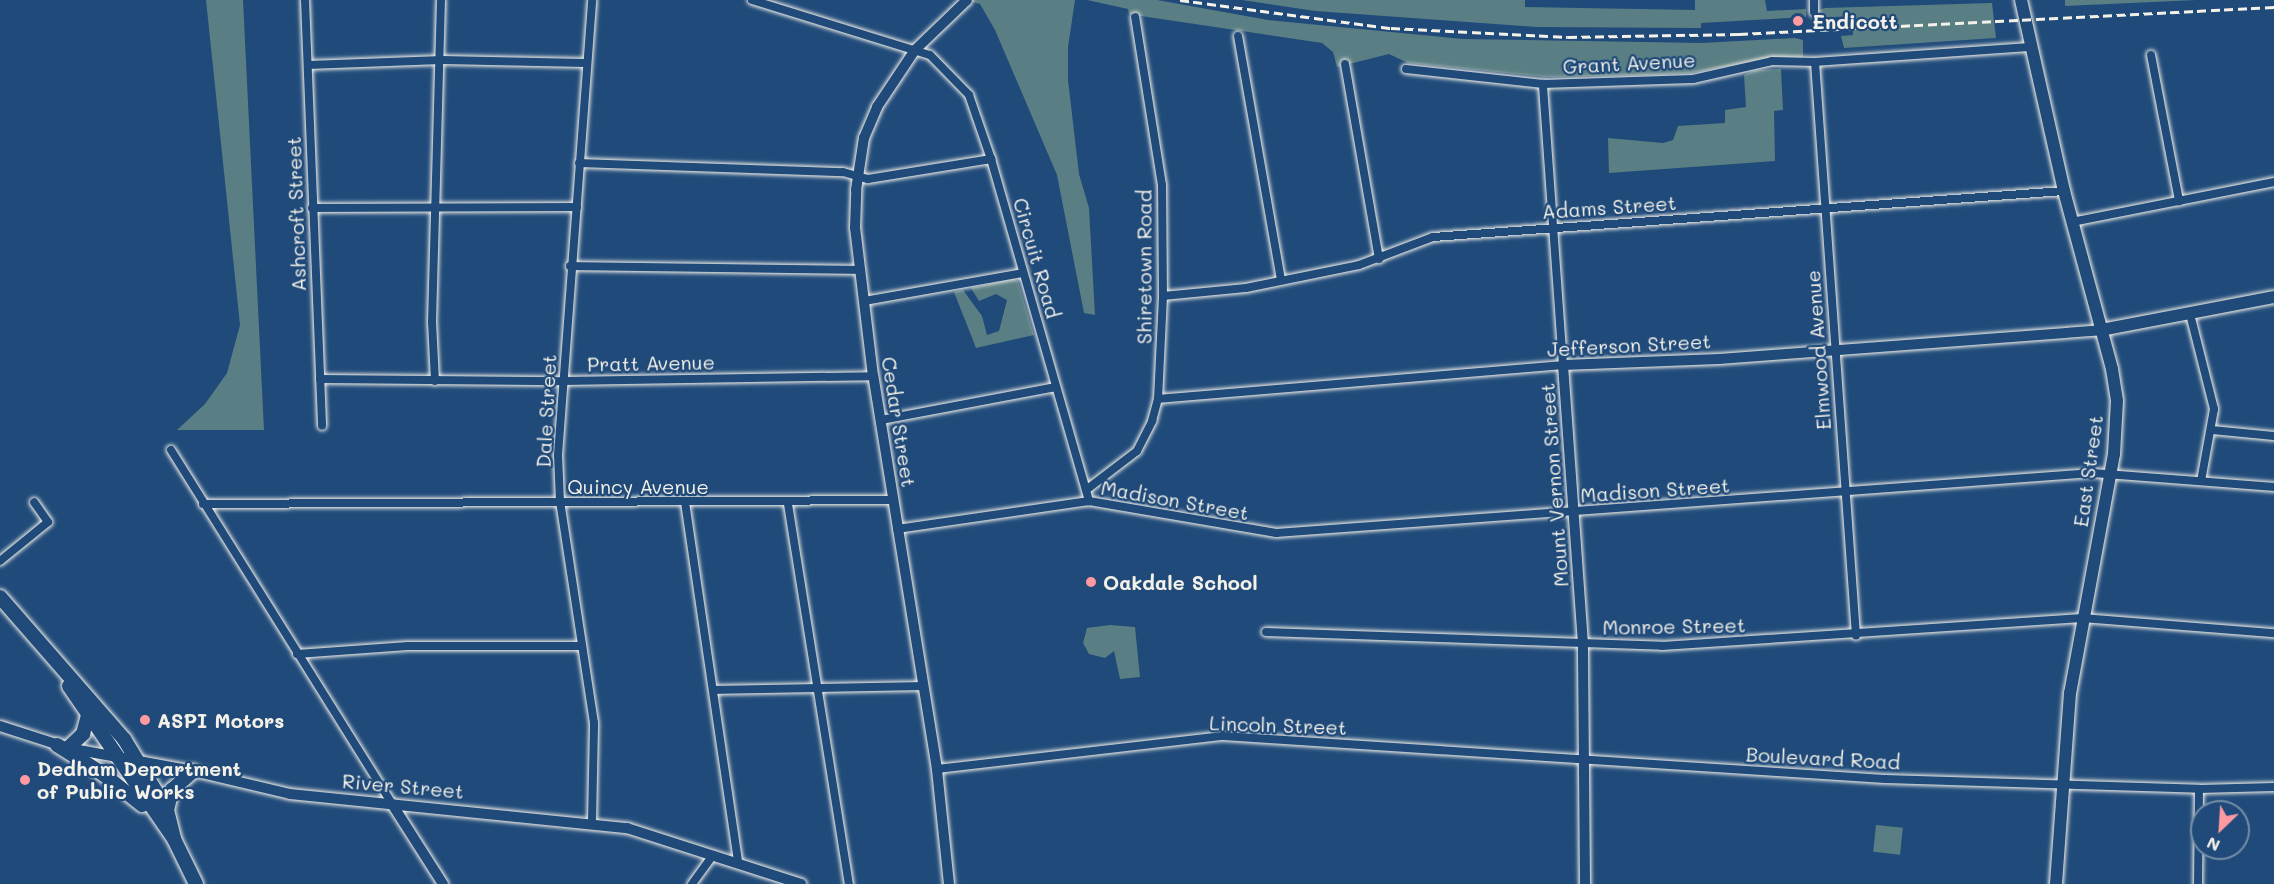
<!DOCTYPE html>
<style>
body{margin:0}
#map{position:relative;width:2274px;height:884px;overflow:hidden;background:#1f4a7a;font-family:Mali,sans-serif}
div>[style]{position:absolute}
.green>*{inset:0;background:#597e84;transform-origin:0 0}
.roads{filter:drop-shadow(0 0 2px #f4f1e8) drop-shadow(0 0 2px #f4f1e8)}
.minor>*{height:8px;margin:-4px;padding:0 4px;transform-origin:4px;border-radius:4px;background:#1f4a7a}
.tertiary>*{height:10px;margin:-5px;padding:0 5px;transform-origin:5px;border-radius:5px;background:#1f4a7a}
.secondary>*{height:12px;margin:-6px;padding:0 6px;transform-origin:6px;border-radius:6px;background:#1f4a7a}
.primary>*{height:14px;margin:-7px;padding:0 7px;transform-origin:7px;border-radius:7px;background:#1f4a7a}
.rail>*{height:3px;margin-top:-1.5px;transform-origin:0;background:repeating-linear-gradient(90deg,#f4f1e8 0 9px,transparent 0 13.5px)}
.dots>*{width:16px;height:16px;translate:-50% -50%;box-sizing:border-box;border:3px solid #1f4a7a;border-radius:50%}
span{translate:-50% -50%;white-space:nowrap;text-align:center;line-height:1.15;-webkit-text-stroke:4.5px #1f4a7a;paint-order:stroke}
.poi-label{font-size:20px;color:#f4f1e8;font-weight:700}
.left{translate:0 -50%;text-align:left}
.street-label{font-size:20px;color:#f4f1e8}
.north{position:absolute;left:2190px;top:800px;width:60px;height:60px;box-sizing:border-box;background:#1f4a7a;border:2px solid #748da6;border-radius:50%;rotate:205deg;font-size:16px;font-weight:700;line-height:24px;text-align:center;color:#f4f1e8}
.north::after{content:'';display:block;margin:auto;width:21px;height:27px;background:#ff9aa2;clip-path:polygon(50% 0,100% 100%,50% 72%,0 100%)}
</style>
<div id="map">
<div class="green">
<i style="clip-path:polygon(206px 0,243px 0,264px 430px,177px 430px,205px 404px,227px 373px,240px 325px)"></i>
<i style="clip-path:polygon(964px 0,1075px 0,1068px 47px,1068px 80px,1079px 174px,1089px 208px,1095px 315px,1084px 313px,1057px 175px,995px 30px,980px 4px)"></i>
<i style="clip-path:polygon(1087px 0,1157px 0,1268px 20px,1463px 39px,1702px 43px,1795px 38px,1803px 40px,1803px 58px,1776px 57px,1691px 73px,1647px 75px,1545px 77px,1408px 63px,1389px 54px,1337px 67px,1333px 52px,1322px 43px,1141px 16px,1129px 14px,1128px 9px)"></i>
<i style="clip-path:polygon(1242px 0,1525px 0,1525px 7px,1695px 10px,1695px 0,1765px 0,1767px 11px,1806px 9px,1806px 17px,1701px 23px,1701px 28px,1537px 27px,1315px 11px)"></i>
<i style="clip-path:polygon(2065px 0,2197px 0,2065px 6px)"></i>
<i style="clip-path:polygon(1992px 3px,1996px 38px,1844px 48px,1841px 36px,1853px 35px,1852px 16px,1817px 18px,1818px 10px,1825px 8px)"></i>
<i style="clip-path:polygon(1781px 69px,1783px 110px,1774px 111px,1775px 161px,1609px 173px,1608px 138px,1663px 143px,1673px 140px,1678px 126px,1725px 123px,1725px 110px,1746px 107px,1744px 75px,1756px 70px)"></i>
<i style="clip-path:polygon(1014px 279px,1018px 281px,1034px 335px,976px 348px,954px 292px,963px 290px,982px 316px,987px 335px,999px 331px,1007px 300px,996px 294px,979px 301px,971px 288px)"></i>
<i style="clip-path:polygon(1110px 625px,1135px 627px,1140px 677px,1120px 679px,1114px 651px,1105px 658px,1089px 654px,1083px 643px,1087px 628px)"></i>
<i style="left:1876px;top:825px;width:27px;height:27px;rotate:6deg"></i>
</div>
<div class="roads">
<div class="minor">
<i style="left:305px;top:0;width:426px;rotate:87.7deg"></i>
<i style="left:752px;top:0;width:186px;rotate:17.2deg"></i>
<i style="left:930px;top:55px;width:56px;rotate:45.7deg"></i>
<i style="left:969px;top:95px;width:68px;rotate:71deg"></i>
<i style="left:991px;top:159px;width:356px;rotate:74deg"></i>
<i style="left:1814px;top:12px;width:12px;rotate:-90deg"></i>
<i style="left:1238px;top:36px;width:247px;rotate:80deg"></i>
<i style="left:2151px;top:55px;width:149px;rotate:79.1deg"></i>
<i style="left:1815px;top:62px;width:575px;rotate:85.91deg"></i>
<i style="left:1345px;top:64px;width:198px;rotate:80.1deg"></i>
<i style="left:308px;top:65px;width:134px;rotate:-2.1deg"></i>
<i style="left:442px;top:60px;width:143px;rotate:1.2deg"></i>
<i style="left:1406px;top:69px;width:138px;rotate:6.2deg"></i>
<i style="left:1543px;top:84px;width:150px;rotate:-1.9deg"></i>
<i style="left:1693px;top:79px;width:81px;rotate:-12.8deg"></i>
<i style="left:1772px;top:61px;width:43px;rotate:1.3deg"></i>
<i style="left:1815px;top:62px;width:218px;rotate:-4deg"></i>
<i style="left:579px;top:163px;width:264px;rotate:2deg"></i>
<i style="left:843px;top:172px;width:26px;rotate:16deg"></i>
<i style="left:868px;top:179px;width:125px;rotate:-9.2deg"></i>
<i style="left:312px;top:208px;width:265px;rotate:-0.2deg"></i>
<i style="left:2072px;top:222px;width:206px;rotate:-11.2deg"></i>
<i style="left:570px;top:266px;width:290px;rotate:0.8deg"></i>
<i style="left:1163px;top:296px;width:83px;rotate:-5.5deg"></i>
<i style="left:1246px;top:288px;width:115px;rotate:-11.5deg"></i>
<i style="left:1359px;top:265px;width:79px;rotate:-20.7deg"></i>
<i style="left:1433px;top:237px;width:633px;rotate:-4.17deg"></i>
<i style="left:864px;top:301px;width:161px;rotate:-10deg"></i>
<i style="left:2190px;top:314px;width:98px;rotate:75.8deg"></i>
<i style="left:2214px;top:409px;width:73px;rotate:100.2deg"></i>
<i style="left:320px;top:379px;width:244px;rotate:0.5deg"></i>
<i style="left:564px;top:381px;width:309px;rotate:-0.9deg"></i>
<i style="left:435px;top:381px;width:59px;rotate:-92.9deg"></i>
<i style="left:432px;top:322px;width:322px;rotate:-88.4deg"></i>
<i style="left:1158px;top:399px;width:406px;rotate:-4.8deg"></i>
<i style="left:1563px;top:365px;width:282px;rotate:-94.1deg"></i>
<i style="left:881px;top:420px;width:178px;rotate:-10.7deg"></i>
<i style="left:2212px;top:430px;width:62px;rotate:5.5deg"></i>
<i style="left:171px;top:450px;width:417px;rotate:58deg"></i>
<i style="left:1086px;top:490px;width:64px;rotate:-37.4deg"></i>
<i style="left:1137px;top:451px;width:34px;rotate:-63deg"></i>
<i style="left:1152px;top:421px;width:23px;rotate:-75deg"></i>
<i style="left:1158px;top:399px;width:103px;rotate:-87.2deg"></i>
<i style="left:1163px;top:296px;width:111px;rotate:-90.5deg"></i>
<i style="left:1162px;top:185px;width:170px;rotate:-99.1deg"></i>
<i style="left:685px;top:502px;width:364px;rotate:81.6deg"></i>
<i style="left:203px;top:504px;width:690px;rotate:-0.33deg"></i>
<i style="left:788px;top:504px;width:385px;rotate:80.9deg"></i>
<i style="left:897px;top:529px;width:194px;rotate:-8.3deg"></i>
<i style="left:1089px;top:501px;width:190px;rotate:9.7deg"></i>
<i style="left:1276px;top:533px;width:819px;rotate:-4.2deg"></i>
<i style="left:2093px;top:473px;width:182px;rotate:4.4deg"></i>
<i style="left:0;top:561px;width:62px;rotate:-39.1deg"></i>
<i style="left:48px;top:522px;width:24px;rotate:-125deg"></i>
<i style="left:1266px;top:632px;width:396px;rotate:2deg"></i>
<i style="left:1662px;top:646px;width:421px;rotate:-3.8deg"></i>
<i style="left:2082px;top:618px;width:193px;rotate:4.5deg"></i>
<i style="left:297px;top:654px;width:111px;rotate:-4.1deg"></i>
<i style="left:408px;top:646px;width:174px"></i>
<i style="left:715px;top:690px;width:206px;rotate:-1.1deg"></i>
<i style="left:937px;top:769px;width:288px;rotate:-6.6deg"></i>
<i style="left:1223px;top:736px;width:663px;rotate:3.72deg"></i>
<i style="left:1885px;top:779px;width:314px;rotate:1.8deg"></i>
<i style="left:2199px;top:789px;width:75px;rotate:-1.5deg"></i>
<i style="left:592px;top:822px;width:99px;rotate:-88.8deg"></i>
<i style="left:594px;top:723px;width:224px;rotate:-98.7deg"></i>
<i style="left:560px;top:502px;width:47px;rotate:-92.4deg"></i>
<i style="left:558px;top:455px;width:456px;rotate:-85.7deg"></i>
<i style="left:692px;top:884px;width:36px;rotate:-54deg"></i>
<i style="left:2198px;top:884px;width:95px;rotate:-89.4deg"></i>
</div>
<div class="tertiary">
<i style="left:0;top:726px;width:71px;rotate:17.9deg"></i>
<i style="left:68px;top:748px;width:127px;rotate:10.4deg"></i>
<i style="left:193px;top:771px;width:100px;rotate:13.3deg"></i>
<i style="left:290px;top:794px;width:339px;rotate:5.8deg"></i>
<i style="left:627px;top:828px;width:183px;rotate:17.8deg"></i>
<i style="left:392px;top:804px;width:95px;rotate:57.5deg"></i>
<i style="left:949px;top:884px;width:116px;rotate:-96deg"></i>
<i style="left:937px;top:769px;width:398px;rotate:-99.2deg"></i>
<i style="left:873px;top:376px;width:149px;rotate:-96.9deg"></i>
<i style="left:855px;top:228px;width:38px;rotate:-88deg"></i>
<i style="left:856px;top:190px;width:53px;rotate:-81.3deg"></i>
<i style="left:864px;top:138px;width:34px;rotate:-67deg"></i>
<i style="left:877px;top:107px;width:69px;rotate:-56.3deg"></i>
<i style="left:915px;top:50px;width:72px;rotate:-43.9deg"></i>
<i style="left:1585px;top:884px;width:240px;rotate:-90.5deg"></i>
<i style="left:1583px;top:644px;width:280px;rotate:-94.1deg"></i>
<i style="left:1563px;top:365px;width:156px;rotate:-2.2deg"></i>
<i style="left:1719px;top:359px;width:383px;rotate:-4.3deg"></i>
</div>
<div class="secondary">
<i style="left:2021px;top:0;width:196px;rotate:77.3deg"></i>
<i style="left:2064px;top:191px;width:184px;rotate:74.9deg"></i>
<i style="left:2112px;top:369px;width:32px;rotate:81deg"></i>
<i style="left:2117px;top:401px;width:53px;rotate:93.2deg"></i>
<i style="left:2114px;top:454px;width:243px;rotate:100.4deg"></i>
<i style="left:2070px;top:693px;width:192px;rotate:94.2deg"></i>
<i style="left:2101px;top:330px;width:176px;rotate:-10.8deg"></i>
</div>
<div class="primary">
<i style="left:0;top:597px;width:189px;rotate:48.9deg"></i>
<i style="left:124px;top:739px;width:83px;rotate:58.8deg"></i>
<i style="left:167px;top:810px;width:30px;rotate:76deg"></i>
<i style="left:174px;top:839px;width:50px;rotate:63.9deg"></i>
<i style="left:69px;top:686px;width:186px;rotate:55.5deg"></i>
<i style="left:57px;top:745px;width:54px;rotate:32.2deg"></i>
<i style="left:103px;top:774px;width:50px;rotate:38.5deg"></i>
<i style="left:68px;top:748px;width:21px;rotate:-43deg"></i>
<i style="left:83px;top:734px;width:20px;rotate:-75deg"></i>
<i style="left:167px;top:810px;width:21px;rotate:-76deg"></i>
<i style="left:172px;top:790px;width:28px;rotate:-42deg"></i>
</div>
</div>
<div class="rail">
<i style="left:1180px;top:0;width:213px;rotate:7.6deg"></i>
<i style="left:1391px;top:28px;width:177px;rotate:2.9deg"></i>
<i style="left:1568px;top:37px;width:171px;rotate:-1deg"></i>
<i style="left:1739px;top:34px;width:536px;rotate:-2.89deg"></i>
</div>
<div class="dots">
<i style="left:1798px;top:21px;background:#ff9aa2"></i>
<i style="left:1091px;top:582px;background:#ff9aa2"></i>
<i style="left:145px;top:720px;background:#ff9aa2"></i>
<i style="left:25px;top:780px;background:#ff9aa2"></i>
</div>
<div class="poi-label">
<span class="left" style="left:1812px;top:21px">Endicott</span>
<span class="left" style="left:1103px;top:582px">Oakdale School</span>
<span class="left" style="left:157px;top:720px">ASPI Motors</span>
<span class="left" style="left:37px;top:780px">Dedham Department<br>of Public Works</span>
</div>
<div class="street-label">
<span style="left:1629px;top:63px;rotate:-3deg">Grant Avenue</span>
<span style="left:1609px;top:207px;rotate:-4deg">Adams Street</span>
<span style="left:296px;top:214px;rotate:-92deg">Ashcroft Street</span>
<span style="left:1037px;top:258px;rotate:74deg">Circuit Road</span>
<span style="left:1144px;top:267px;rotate:-90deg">Shiretown Road</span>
<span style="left:1629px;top:345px;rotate:-3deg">Jefferson Street</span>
<span style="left:1818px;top:350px;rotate:-94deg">Elmwood Avenue</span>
<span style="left:651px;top:363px;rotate:-1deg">Pratt Avenue</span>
<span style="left:546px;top:411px;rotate:-87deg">Dale Street</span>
<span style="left:899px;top:422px;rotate:81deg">Cedar Street</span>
<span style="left:2088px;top:471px;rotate:-82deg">East Street</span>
<span style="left:1554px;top:485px;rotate:-94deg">Mount Vernon Street</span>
<span style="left:638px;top:486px">Quincy Avenue</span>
<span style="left:1655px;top:490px;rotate:-4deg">Madison Street</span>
<span style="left:1175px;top:500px;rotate:10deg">Madison Street</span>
<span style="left:1674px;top:626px;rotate:-1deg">Monroe Street</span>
<span style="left:1278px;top:725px;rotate:2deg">Lincoln Street</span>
<span style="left:1823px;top:758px;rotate:3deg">Boulevard Road</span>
<span style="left:403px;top:786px;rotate:5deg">River Street</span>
</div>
<div class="north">N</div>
</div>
